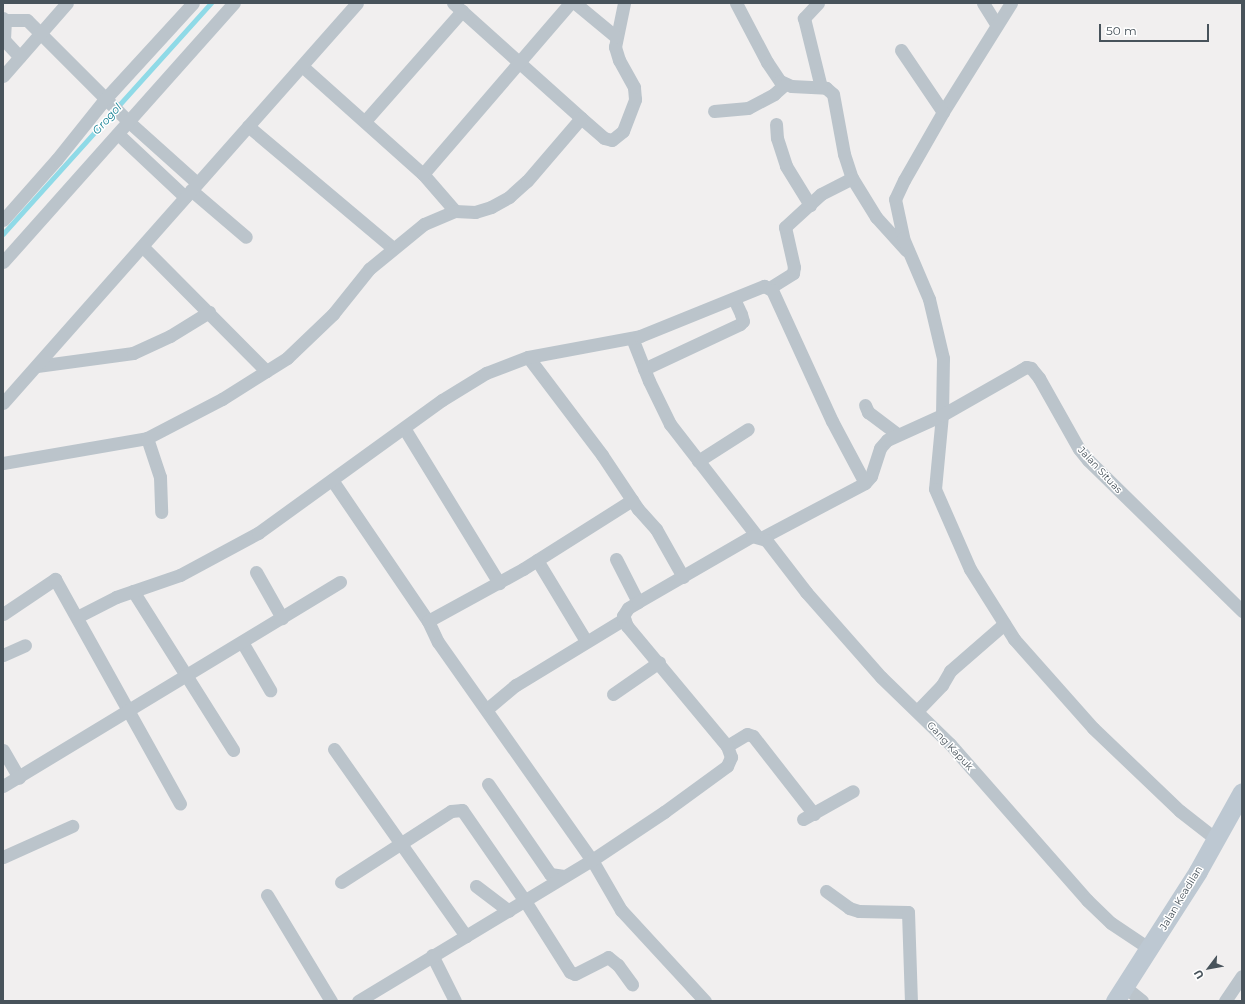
<!DOCTYPE html>
<style>
body{margin:0}
#map{position:relative;width:1245px;height:1004px;overflow:hidden;background:#f1efef;font-family:Montserrat,sans-serif}
div>[style]{position:absolute}
.stream>*{height:4.5px;margin:-2.25px;padding:0 2.25px;transform-origin:2.25px;border-radius:2.25px;background:#8fdae7}
.minor>*{height:13px;margin:-6.5px;padding:0 6.5px;transform-origin:6.5px;border-radius:6.5px;background:#bbc4cb}
.secondary>*{height:19px;margin:-9.5px;padding:0 9.5px;transform-origin:9.5px;border-radius:9.5px;background:#bdc8d2}
span{translate:-50% -50%;white-space:nowrap;text-align:center;line-height:1.15;-webkit-text-stroke:3px #fff;paint-order:stroke}
.street-label{font-size:10px;color:#48535b}
.water-label{font-size:11px;color:#148194;font-style:italic}
.frame{position:absolute;inset:0;border:4px solid #48535b;pointer-events:none}
.north{position:absolute;left:1189px;top:948px;width:40px;height:40px;-webkit-text-stroke:3px #fff;paint-order:stroke;rotate:238deg;font-size:11px;font-weight:700;line-height:16px;text-align:center;color:#48535b}
.north::after{content:'';display:block;margin:auto;width:14px;height:18px;background:#48535b;clip-path:polygon(50% 0,100% 100%,50% 72%,0 100%)}
.scale{position:absolute;left:1099px;top:24px;width:110px;height:18px;box-sizing:border-box;border:2px solid #48535b;border-top:0;padding-left:5px;font-size:12px;line-height:14px;white-space:nowrap;color:#48535b;-webkit-text-stroke:3px #fff;paint-order:stroke}
</style>
<div id="map">
<div class="stream">
<i style="left:3px;top:234px;width:311px;rotate:-48deg"></i>
</div>
<div class="minor">
<i style="left:453px;top:3px;width:172px;rotate:41.9deg"></i>
<i style="left:581px;top:118px;width:30px;rotate:41deg"></i>
<i style="left:604px;top:138px;width:8px;rotate:14deg"></i>
<i style="left:612px;top:140px;width:14px;rotate:-39deg"></i>
<i style="left:623px;top:131px;width:34px;rotate:-69deg"></i>
<i style="left:635px;top:99px;width:12px;rotate:-95deg"></i>
<i style="left:634px;top:87px;width:31px;rotate:-119deg"></i>
<i style="left:619px;top:60px;width:14px;rotate:-107deg"></i>
<i style="left:615px;top:47px;width:45px;rotate:-78.4deg"></i>
<i style="left:575px;top:3px;width:53px;rotate:39.7deg"></i>
<i style="left:736px;top:3px;width:67px;rotate:62.3deg"></i>
<i style="left:767px;top:62px;width:23px;rotate:56deg"></i>
<i style="left:780px;top:81px;width:12px;rotate:24deg"></i>
<i style="left:791px;top:86px;width:35px;rotate:3deg"></i>
<i style="left:826px;top:88px;width:9px;rotate:41deg"></i>
<i style="left:833px;top:94px;width:61px;rotate:79.6deg"></i>
<i style="left:844px;top:154px;width:25px;rotate:72deg"></i>
<i style="left:852px;top:178px;width:46px;rotate:58.4deg"></i>
<i style="left:876px;top:217px;width:45px;rotate:47.7deg"></i>
<i style="left:818px;top:3px;width:21px;rotate:133deg"></i>
<i style="left:804px;top:18px;width:71px;rotate:76.2deg"></i>
<i style="left:983px;top:3px;width:26px;rotate:58deg"></i>
<i style="left:1011px;top:3px;width:128px;rotate:122deg"></i>
<i style="left:943px;top:112px;width:78px;rotate:119.8deg"></i>
<i style="left:904px;top:180px;width:21px;rotate:115deg"></i>
<i style="left:895px;top:199px;width:40px;rotate:78deg"></i>
<i style="left:903px;top:238px;width:66px;rotate:66.9deg"></i>
<i style="left:929px;top:299px;width:61px;rotate:76.7deg"></i>
<i style="left:943px;top:358px;width:57px;rotate:91deg"></i>
<i style="left:942px;top:415px;width:74px;rotate:95.4deg"></i>
<i style="left:935px;top:489px;width:87px;rotate:66.4deg"></i>
<i style="left:970px;top:569px;width:83px;rotate:57.8deg"></i>
<i style="left:1014px;top:639px;width:119px;rotate:48.4deg"></i>
<i style="left:1093px;top:728px;width:120px;rotate:43.7deg"></i>
<i style="left:1180px;top:811px;width:46px;rotate:37.9deg"></i>
<i style="left:3px;top:18px;width:3px;rotate:45deg"></i>
<i style="left:5px;top:20px;width:20px;rotate:93deg"></i>
<i style="left:4px;top:40px;width:23px;rotate:47deg"></i>
<i style="left:5px;top:20px;width:22px"></i>
<i style="left:27px;top:20px;width:144px;rotate:45deg"></i>
<i style="left:129px;top:122px;width:91px;rotate:41.9deg"></i>
<i style="left:901px;top:50px;width:75px;rotate:55.9deg"></i>
<i style="left:302px;top:66px;width:162px;rotate:41.8deg"></i>
<i style="left:423px;top:174px;width:49px;rotate:49.1deg"></i>
<i style="left:3px;top:76px;width:97px;rotate:-48.8deg"></i>
<i style="left:714px;top:111px;width:34px;rotate:-5deg"></i>
<i style="left:748px;top:108px;width:30px;rotate:-28deg"></i>
<i style="left:774px;top:94px;width:13px;rotate:-42deg"></i>
<i style="left:365px;top:121px;width:147px;rotate:-48.6deg"></i>
<i style="left:776px;top:124px;width:14px;rotate:86deg"></i>
<i style="left:777px;top:138px;width:29px;rotate:72deg"></i>
<i style="left:786px;top:166px;width:46px;rotate:58.4deg"></i>
<i style="left:248px;top:126px;width:189px;rotate:40.1deg"></i>
<i style="left:118px;top:134px;width:92px;rotate:43.2deg"></i>
<i style="left:423px;top:174px;width:225px;rotate:-49.3deg"></i>
<i style="left:191px;top:190px;width:72px;rotate:40.5deg"></i>
<i style="left:3px;top:220px;width:81px;rotate:-48.5deg"></i>
<i style="left:57px;top:159px;width:77px;rotate:-51.3deg"></i>
<i style="left:105px;top:99px;width:130px;rotate:-47.5deg"></i>
<i style="left:143px;top:247px;width:175px;rotate:45.2deg"></i>
<i style="left:3px;top:262px;width:347px;rotate:-48.3deg"></i>
<i style="left:771px;top:287px;width:26px;rotate:-32deg"></i>
<i style="left:793px;top:273px;width:6px;rotate:-81deg"></i>
<i style="left:794px;top:267px;width:41px;rotate:-102.7deg"></i>
<i style="left:785px;top:227px;width:49px;rotate:-42.5deg"></i>
<i style="left:821px;top:194px;width:35px;rotate:-27deg"></i>
<i style="left:632px;top:338px;width:46px;rotate:68.4deg"></i>
<i style="left:649px;top:381px;width:48px;rotate:64deg"></i>
<i style="left:670px;top:424px;width:142px;rotate:52.2deg"></i>
<i style="left:528px;top:357px;width:123px;rotate:52.9deg"></i>
<i style="left:602px;top:455px;width:65px;rotate:56.3deg"></i>
<i style="left:638px;top:509px;width:27px;rotate:48deg"></i>
<i style="left:656px;top:529px;width:55px;rotate:60.6deg"></i>
<i style="left:37px;top:366px;width:97px;rotate:-7.7deg"></i>
<i style="left:133px;top:353px;width:41px;rotate:-24.7deg"></i>
<i style="left:170px;top:336px;width:46px;rotate:-31.6deg"></i>
<i style="left:644px;top:369px;width:106px;rotate:-25.1deg"></i>
<i style="left:740px;top:324px;width:4px;rotate:-45deg"></i>
<i style="left:743px;top:321px;width:7px;rotate:-106deg"></i>
<i style="left:741px;top:314px;width:17px;rotate:-115deg"></i>
<i style="left:3px;top:403px;width:534px;rotate:-48.49deg"></i>
<i style="left:865px;top:405px;width:8px;rotate:67deg"></i>
<i style="left:868px;top:412px;width:36px;rotate:37deg"></i>
<i style="left:404px;top:428px;width:182px;rotate:58.5deg"></i>
<i style="left:147px;top:438px;width:41px;rotate:71.6deg"></i>
<i style="left:160px;top:477px;width:35px;rotate:88deg"></i>
<i style="left:698px;top:461px;width:59px;rotate:-32.6deg"></i>
<i style="left:3px;top:463px;width:146px;rotate:-9.8deg"></i>
<i style="left:147px;top:438px;width:85px;rotate:-27.5deg"></i>
<i style="left:222px;top:399px;width:77px;rotate:-32.2deg"></i>
<i style="left:287px;top:358px;width:64px;rotate:-43.7deg"></i>
<i style="left:333px;top:314px;width:58px;rotate:-51.3deg"></i>
<i style="left:369px;top:269px;width:71px;rotate:-39.3deg"></i>
<i style="left:424px;top:224px;width:34px;rotate:-23deg"></i>
<i style="left:455px;top:211px;width:20px;rotate:3deg"></i>
<i style="left:475px;top:212px;width:17px;rotate:-17deg"></i>
<i style="left:491px;top:207px;width:21px;rotate:-29deg"></i>
<i style="left:509px;top:197px;width:24px;rotate:-42deg"></i>
<i style="left:527px;top:181px;width:83px;rotate:-49.4deg"></i>
<i style="left:332px;top:480px;width:171px;rotate:55.8deg"></i>
<i style="left:428px;top:621px;width:23px;rotate:65deg"></i>
<i style="left:438px;top:642px;width:267px;rotate:54.8deg"></i>
<i style="left:592px;top:860px;width:58px;rotate:59.9deg"></i>
<i style="left:621px;top:910px;width:124px;rotate:47.3deg"></i>
<i style="left:763px;top:537px;width:115px;rotate:-27.9deg"></i>
<i style="left:865px;top:483px;width:9px;rotate:-49deg"></i>
<i style="left:871px;top:476px;width:29px;rotate:-72deg"></i>
<i style="left:880px;top:448px;width:11px;rotate:-49deg"></i>
<i style="left:887px;top:440px;width:60px;rotate:-24.4deg"></i>
<i style="left:942px;top:415px;width:97px;rotate:-29.7deg"></i>
<i style="left:1026px;top:367px;width:5px;rotate:11deg"></i>
<i style="left:1031px;top:368px;width:13px;rotate:51deg"></i>
<i style="left:1039px;top:378px;width:81px;rotate:60.6deg"></i>
<i style="left:1079px;top:449px;width:14px;rotate:51deg"></i>
<i style="left:1088px;top:460px;width:216px;rotate:44.4deg"></i>
<i style="left:616px;top:559px;width:48px;rotate:62.9deg"></i>
<i style="left:537px;top:560px;width:95px;rotate:58.8deg"></i>
<i style="left:256px;top:572px;width:53px;rotate:60.5deg"></i>
<i style="left:133px;top:591px;width:188px;rotate:57.8deg"></i>
<i style="left:3px;top:614px;width:63px;rotate:-33.9deg"></i>
<i style="left:55px;top:579px;width:257px;rotate:60.9deg"></i>
<i style="left:77px;top:617px;width:44px;rotate:-27.1deg"></i>
<i style="left:116px;top:597px;width:68px;rotate:-19deg"></i>
<i style="left:180px;top:575px;width:89px;rotate:-28.3deg"></i>
<i style="left:258px;top:533px;width:227px;rotate:-35.9deg"></i>
<i style="left:442px;top:400px;width:52px;rotate:-31.5deg"></i>
<i style="left:486px;top:373px;width:45px;rotate:-20.9deg"></i>
<i style="left:528px;top:357px;width:114px;rotate:-10.6deg"></i>
<i style="left:640px;top:336px;width:134px;rotate:-22deg"></i>
<i style="left:764px;top:286px;width:9px;rotate:27deg"></i>
<i style="left:772px;top:290px;width:144px;rotate:65.4deg"></i>
<i style="left:832px;top:421px;width:70px;rotate:62deg"></i>
<i style="left:428px;top:621px;width:108px;rotate:-28.7deg"></i>
<i style="left:523px;top:569px;width:129px;rotate:-32.3deg"></i>
<i style="left:242px;top:642px;width:56px;rotate:59.7deg"></i>
<i style="left:3px;top:655px;width:24px;rotate:-24deg"></i>
<i style="left:613px;top:694px;width:56px;rotate:-34.8deg"></i>
<i style="left:487px;top:709px;width:38px;rotate:-40deg"></i>
<i style="left:516px;top:685px;width:127px;rotate:-31.4deg"></i>
<i style="left:917px;top:711px;width:36px;rotate:-46deg"></i>
<i style="left:942px;top:685px;width:16px;rotate:-60deg"></i>
<i style="left:950px;top:671px;width:72px;rotate:-41deg"></i>
<i style="left:727px;top:746px;width:23px;rotate:-31deg"></i>
<i style="left:747px;top:734px;width:6px;rotate:18deg"></i>
<i style="left:753px;top:736px;width:99px;rotate:52deg"></i>
<i style="left:334px;top:749px;width:229px;rotate:54.8deg"></i>
<i style="left:3px;top:750px;width:32px;rotate:60deg"></i>
<i style="left:488px;top:784px;width:109px;rotate:55.4deg"></i>
<i style="left:550px;top:874px;width:14px;rotate:8deg"></i>
<i style="left:3px;top:786px;width:394px;rotate:-31.2deg"></i>
<i style="left:803px;top:819px;width:57px;rotate:-29.2deg"></i>
<i style="left:3px;top:857px;width:76px;rotate:-24.2deg"></i>
<i style="left:341px;top:882px;width:131px;rotate:-32.8deg"></i>
<i style="left:451px;top:811px;width:11px;rotate:-5deg"></i>
<i style="left:462px;top:810px;width:111px;rotate:55.3deg"></i>
<i style="left:525px;top:901px;width:84px;rotate:57.6deg"></i>
<i style="left:570px;top:972px;width:5px;rotate:22deg"></i>
<i style="left:575px;top:974px;width:37px;rotate:-27deg"></i>
<i style="left:608px;top:957px;width:13px;rotate:39deg"></i>
<i style="left:618px;top:965px;width:24px;rotate:54deg"></i>
<i style="left:476px;top:886px;width:41px;rotate:37.1deg"></i>
<i style="left:826px;top:891px;width:29px;rotate:36deg"></i>
<i style="left:849px;top:908px;width:10px;rotate:17deg"></i>
<i style="left:859px;top:911px;width:49px;rotate:1.2deg"></i>
<i style="left:908px;top:912px;width:89px;rotate:88.1deg"></i>
<i style="left:267px;top:895px;width:124px;rotate:58.9deg"></i>
<i style="left:432px;top:955px;width:51px;rotate:63.4deg"></i>
<i style="left:1125px;top:987px;width:22px;rotate:39deg"></i>
<i style="left:358px;top:1001px;width:273px;rotate:-31.1deg"></i>
<i style="left:592px;top:860px;width:87px;rotate:-33.7deg"></i>
<i style="left:664px;top:812px;width:78px;rotate:-36.1deg"></i>
<i style="left:727px;top:766px;width:10px;rotate:-66deg"></i>
<i style="left:731px;top:757px;width:12px;rotate:-110deg"></i>
<i style="left:727px;top:746px;width:156px;rotate:-129.8deg"></i>
<i style="left:627px;top:626px;width:11px;rotate:-112deg"></i>
<i style="left:623px;top:616px;width:9px;rotate:-58deg"></i>
<i style="left:628px;top:608px;width:12px;rotate:-31deg"></i>
<i style="left:638px;top:602px;width:132px;rotate:-30.1deg"></i>
<i style="left:752px;top:536px;width:15px;rotate:16deg"></i>
<i style="left:766px;top:540px;width:66px;rotate:52.4deg"></i>
<i style="left:806px;top:592px;width:113px;rotate:48.6deg"></i>
<i style="left:881px;top:677px;width:96px;rotate:44.2deg"></i>
<i style="left:950px;top:744px;width:208px;rotate:48.7deg"></i>
<i style="left:1087px;top:900px;width:33px;rotate:44deg"></i>
<i style="left:1111px;top:923px;width:47px;rotate:33.7deg"></i>
<i style="left:1225px;top:1001px;width:30px;rotate:-56deg"></i>
</div>
<div class="secondary">
<i style="left:1115px;top:1001px;width:154px;rotate:-57.4deg"></i>
<i style="left:1198px;top:871px;width:90px;rotate:-60.9deg"></i>
</div>
<div class="street-label">
<span style="left:1100px;top:470px;rotate:47deg">Jalan Situas</span>
<span style="left:950px;top:746px;rotate:47deg">Gang Kapuk</span>
<span style="left:1181px;top:898px;rotate:-59deg">Jalan Keadilan</span>
</div>
<div class="water-label">
<span style="left:107px;top:119px;rotate:-48deg">Grogol</span>
</div>
<div class="frame"></div>
<div class="north">U</div>
<div class="scale">50 m</div>
</div>
